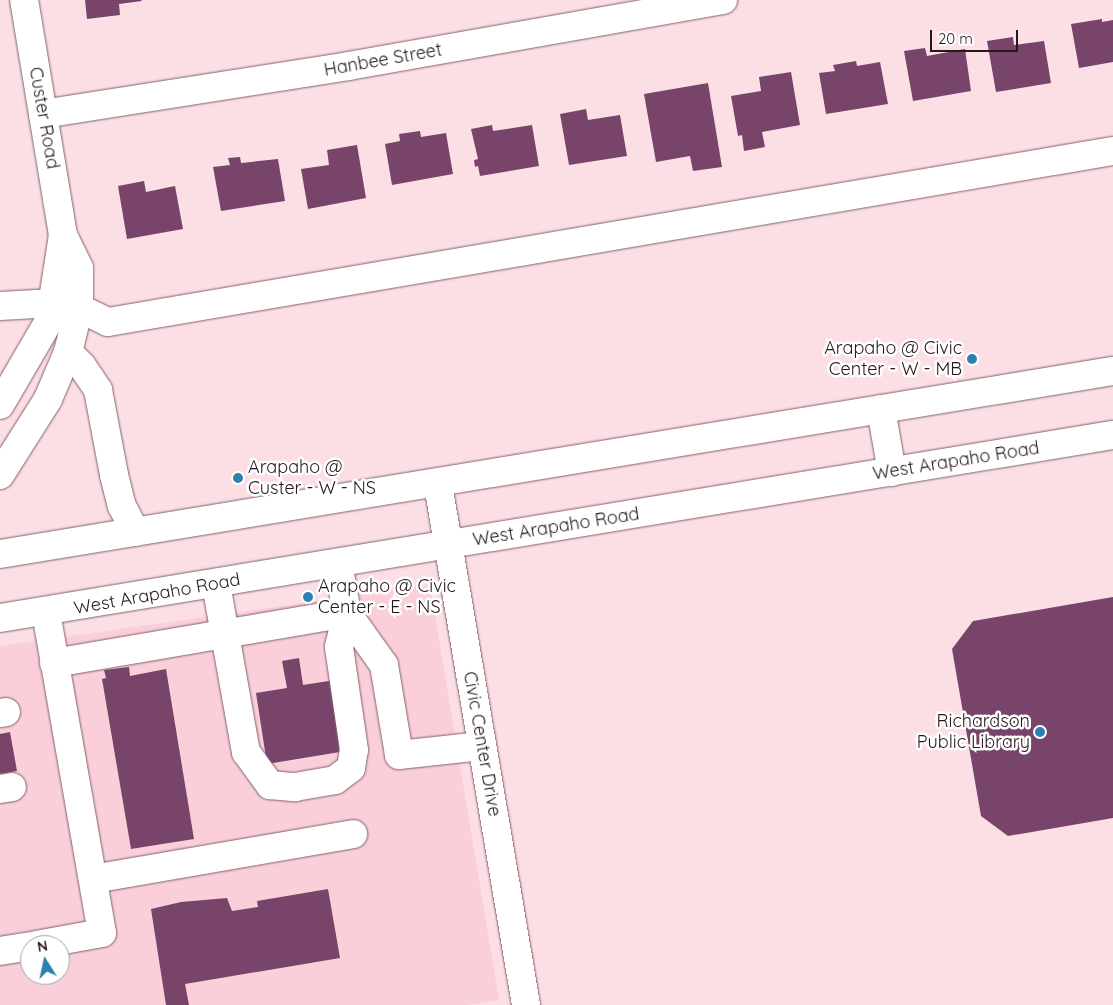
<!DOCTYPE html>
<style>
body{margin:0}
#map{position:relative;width:1113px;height:1005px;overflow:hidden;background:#fcdfe5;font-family:Quicksand,sans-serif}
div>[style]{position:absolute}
.built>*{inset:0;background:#fbcfd9}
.building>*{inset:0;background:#78446a}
.roads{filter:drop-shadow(0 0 1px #816269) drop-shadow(0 0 1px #816269)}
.minor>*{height:28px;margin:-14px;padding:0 14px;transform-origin:14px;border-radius:14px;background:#fff}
.major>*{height:28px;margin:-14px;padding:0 14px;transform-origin:14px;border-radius:14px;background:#fff}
.dots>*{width:14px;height:14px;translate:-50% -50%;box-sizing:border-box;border:2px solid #fff;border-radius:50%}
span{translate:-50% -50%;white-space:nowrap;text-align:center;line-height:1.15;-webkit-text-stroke:5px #fff;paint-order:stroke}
.street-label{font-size:18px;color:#24181b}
.poi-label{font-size:18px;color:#24181b}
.right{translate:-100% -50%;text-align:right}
.left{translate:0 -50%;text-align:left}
.north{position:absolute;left:20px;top:935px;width:50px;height:50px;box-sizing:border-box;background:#fff;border:1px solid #a7a3a4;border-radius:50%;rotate:350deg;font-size:14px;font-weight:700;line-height:20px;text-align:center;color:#24181b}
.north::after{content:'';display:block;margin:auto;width:18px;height:22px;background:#2d80b0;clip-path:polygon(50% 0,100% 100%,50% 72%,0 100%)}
.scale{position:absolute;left:930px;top:30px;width:88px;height:22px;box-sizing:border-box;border:2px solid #24181b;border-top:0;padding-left:6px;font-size:15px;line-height:18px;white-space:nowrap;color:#24181b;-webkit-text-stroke:4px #fff;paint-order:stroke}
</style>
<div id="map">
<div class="built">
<i style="clip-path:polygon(evenodd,430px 585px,499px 1000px,468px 1005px,0 1005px,0 646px,430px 585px,30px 945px,60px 945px,60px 975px,30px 975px,30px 945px)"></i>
</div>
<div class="building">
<i style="clip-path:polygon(85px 0,141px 0,142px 1px,119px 4px,120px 15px,87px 19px)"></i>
<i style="clip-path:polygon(1102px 19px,1102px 22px,1113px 20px,1113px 62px,1079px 68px,1071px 24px)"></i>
<i style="clip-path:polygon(1013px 37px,1014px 45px,1044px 41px,1051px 83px,996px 92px,987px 41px)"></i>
<i style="clip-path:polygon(925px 48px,927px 56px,965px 49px,971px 91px,913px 101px,904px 51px)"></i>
<i style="clip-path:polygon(856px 61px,857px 66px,880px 62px,888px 104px,826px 114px,819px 73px,835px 71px,833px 65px)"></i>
<i style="clip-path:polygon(791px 72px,800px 125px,762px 132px,765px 147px,744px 151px,742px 135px,738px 136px,731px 96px,761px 91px,759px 77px)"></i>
<i style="clip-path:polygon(708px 83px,722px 167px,693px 171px,690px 156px,656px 162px,644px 94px)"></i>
<i style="clip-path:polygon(586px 109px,588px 120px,620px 115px,627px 156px,569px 165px,560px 114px)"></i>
<i style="clip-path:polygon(492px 125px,493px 131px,532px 125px,539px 166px,480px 176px,478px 166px,475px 167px,474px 160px,478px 159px,471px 129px)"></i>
<i style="clip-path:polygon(420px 131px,421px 137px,446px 133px,453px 174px,392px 185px,385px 144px,400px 141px,399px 134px)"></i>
<i style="clip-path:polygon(357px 145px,366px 198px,308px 209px,301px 169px,329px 165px,327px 150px)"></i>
<i style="clip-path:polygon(240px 157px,241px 163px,278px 159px,285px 201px,221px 211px,213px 167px,230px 165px,228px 158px)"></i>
<i style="clip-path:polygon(144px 181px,146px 192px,175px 186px,183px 229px,127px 239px,118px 186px)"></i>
<i style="clip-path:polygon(1113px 597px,1113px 818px,1008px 836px,981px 816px,952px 649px,973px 621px)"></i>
<i style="clip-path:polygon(299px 658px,303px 685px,335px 680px,346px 751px,267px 764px,256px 693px,287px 688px,282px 661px)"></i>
<i style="clip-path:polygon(129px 667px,130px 676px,166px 669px,194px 839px,131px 849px,102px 679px,106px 678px,104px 670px)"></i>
<i style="clip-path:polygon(10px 732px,17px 771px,0 774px,0 734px)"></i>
<i style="clip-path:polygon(328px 889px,340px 958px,185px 984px,189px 1005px,166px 1005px,151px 909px,181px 902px,227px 898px,232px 911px,258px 907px,257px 901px)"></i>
</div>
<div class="roads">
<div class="minor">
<i style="left:43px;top:114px;width:309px;rotate:-8.9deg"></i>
<i style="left:348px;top:66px;width:381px;rotate:-10deg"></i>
<i style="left:0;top:306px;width:54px;rotate:-3.2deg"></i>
<i style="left:79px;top:308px;width:32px;rotate:26deg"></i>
<i style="left:108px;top:322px;width:1019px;rotate:-9.66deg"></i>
<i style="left:0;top:405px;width:99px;rotate:-59.8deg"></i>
<i style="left:50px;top:319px;width:85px;rotate:-81.2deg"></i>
<i style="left:0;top:475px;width:90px;rotate:-57.7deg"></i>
<i style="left:48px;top:399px;width:51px;rotate:-66.9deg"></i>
<i style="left:68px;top:352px;width:45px;rotate:-76deg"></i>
<i style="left:79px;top:308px;width:40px;rotate:-90deg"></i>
<i style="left:79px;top:268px;width:37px;rotate:-116deg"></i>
<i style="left:63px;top:235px;width:238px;rotate:-99.4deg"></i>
<i style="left:438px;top:484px;width:528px;rotate:80.41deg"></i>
<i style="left:216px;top:584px;width:171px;rotate:79.9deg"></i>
<i style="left:246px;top:752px;width:41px;rotate:54deg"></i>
<i style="left:270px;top:785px;width:25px;rotate:5deg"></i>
<i style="left:295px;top:787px;width:41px;rotate:-9.9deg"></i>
<i style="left:335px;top:780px;width:20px;rotate:-37deg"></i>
<i style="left:351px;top:768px;width:18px;rotate:-81deg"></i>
<i style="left:354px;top:750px;width:104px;rotate:-98.3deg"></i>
<i style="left:339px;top:647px;width:35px;rotate:-77deg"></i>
<i style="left:347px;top:613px;width:51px;rotate:-100.2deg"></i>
<i style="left:347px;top:613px;width:64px;rotate:54.6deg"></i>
<i style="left:384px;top:665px;width:91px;rotate:80.5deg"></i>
<i style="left:399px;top:755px;width:83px;rotate:-6.2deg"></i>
<i style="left:54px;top:663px;width:297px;rotate:-9.7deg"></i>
<i style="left:0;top:713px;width:6px;rotate:-9deg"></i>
<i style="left:0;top:789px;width:12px;rotate:-9deg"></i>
<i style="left:93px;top:879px;width:264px;rotate:-9.8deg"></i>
<i style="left:36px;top:945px;width:67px;rotate:-10.3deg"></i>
<i style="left:102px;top:933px;width:325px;rotate:-99.9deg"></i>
<i style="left:0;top:951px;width:30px;rotate:-9deg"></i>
</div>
<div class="major">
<i style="left:68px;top:352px;width:20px;rotate:45deg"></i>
<i style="left:82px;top:366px;width:29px;rotate:56deg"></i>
<i style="left:98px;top:390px;width:86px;rotate:79.3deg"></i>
<i style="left:114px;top:475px;width:32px;rotate:76deg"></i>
<i style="left:122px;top:506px;width:29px;rotate:63deg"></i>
<i style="left:881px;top:409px;width:64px;rotate:80.1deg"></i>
<i style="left:0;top:554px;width:1128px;rotate:-9.34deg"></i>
<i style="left:0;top:618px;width:1128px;rotate:-9.34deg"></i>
</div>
</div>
<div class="dots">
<i style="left:972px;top:359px;background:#2d80b0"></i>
<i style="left:238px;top:478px;background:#2d80b0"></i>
<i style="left:308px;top:597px;background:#2d80b0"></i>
<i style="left:1040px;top:732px;background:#2d80b0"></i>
</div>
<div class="street-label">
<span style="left:383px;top:60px;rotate:-10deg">Hanbee Street</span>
<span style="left:44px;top:118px;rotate:80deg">Custer Road</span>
<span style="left:956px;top:461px;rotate:-9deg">West Arapaho Road</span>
<span style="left:556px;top:527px;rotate:-9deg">West Arapaho Road</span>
<span style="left:157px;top:594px;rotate:-10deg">West Arapaho Road</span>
<span style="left:482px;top:744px;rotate:80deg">Civic Center Drive</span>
</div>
<div class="poi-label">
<span class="right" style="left:962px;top:359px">Arapaho @ Civic<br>Center - W - MB</span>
<span class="left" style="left:248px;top:478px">Arapaho @<br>Custer - W - NS</span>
<span class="left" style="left:318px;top:597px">Arapaho @ Civic<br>Center - E - NS</span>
<span class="right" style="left:1030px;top:732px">Richardson<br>Public Library</span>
</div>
<div class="north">N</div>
<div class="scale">20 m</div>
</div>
